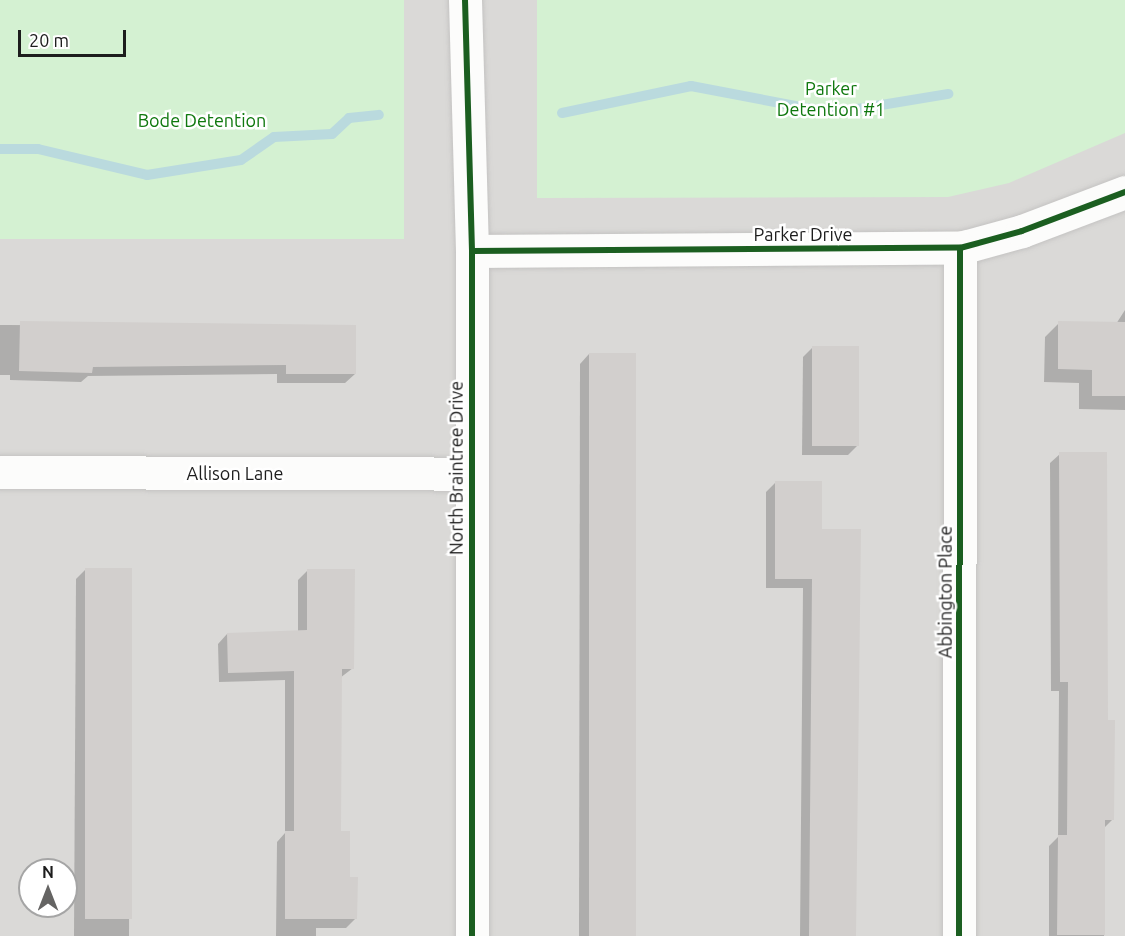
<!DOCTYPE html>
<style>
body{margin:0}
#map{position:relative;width:1125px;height:936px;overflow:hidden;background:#ebe9e6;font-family:Ubuntu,sans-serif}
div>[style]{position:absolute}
.residential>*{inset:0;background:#dad9d7}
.park>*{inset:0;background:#d4f1d2;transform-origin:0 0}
.shadow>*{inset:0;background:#0003}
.stream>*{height:10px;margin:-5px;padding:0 5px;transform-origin:5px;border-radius:5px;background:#badade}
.building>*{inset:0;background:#d2cfcd;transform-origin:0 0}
.roads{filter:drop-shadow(0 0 2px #c4c3c2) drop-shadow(0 0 2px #c4c3c2)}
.minor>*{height:33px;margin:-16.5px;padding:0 16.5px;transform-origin:16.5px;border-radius:16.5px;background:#fcfcfb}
.tertiary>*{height:33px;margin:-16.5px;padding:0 16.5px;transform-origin:16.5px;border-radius:16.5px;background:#fcfcfb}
.cycleway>*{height:6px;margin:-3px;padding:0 3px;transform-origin:3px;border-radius:3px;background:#1b5e20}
span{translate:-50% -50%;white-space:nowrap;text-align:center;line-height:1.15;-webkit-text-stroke:5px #fff;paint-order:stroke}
.park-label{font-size:18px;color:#0f780e}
.street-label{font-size:18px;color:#1d1d1d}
.north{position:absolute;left:18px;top:858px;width:60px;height:60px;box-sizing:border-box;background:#fff;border:2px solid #a5a5a5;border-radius:50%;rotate:0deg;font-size:16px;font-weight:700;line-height:24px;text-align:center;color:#1d1d1d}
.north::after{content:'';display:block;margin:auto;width:21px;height:27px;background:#656463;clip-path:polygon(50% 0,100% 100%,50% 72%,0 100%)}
.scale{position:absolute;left:18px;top:30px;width:108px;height:27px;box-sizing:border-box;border:3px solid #1d1d1d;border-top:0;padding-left:8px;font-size:18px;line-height:21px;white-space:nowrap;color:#1d1d1d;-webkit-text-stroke:4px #fff;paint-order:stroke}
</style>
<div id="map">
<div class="residential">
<i style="clip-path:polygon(evenodd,149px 0,1125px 0,1125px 936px,0 936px,0 7px,149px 0,30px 870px,66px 870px,66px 906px,30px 906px,30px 870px)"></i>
</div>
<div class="park">
<i style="left:0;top:0;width:404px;height:239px"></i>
<i style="clip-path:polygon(537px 0,1125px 0,1125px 133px,1009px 183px,948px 197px,537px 198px)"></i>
</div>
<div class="shadow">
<i style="clip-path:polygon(1125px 310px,1125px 410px,1079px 409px,1079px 383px,1044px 382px,1045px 337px,1059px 323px,1116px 324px)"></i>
<i style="clip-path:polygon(0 325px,355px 326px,355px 374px,345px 383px,277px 383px,277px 374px,88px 376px,81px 382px,10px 380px,10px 375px,0 375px)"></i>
<i style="clip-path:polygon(812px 348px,857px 446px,848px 455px,802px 455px,803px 357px)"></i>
<i style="clip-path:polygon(589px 354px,634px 936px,579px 936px,580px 364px)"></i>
<i style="clip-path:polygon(1060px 454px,1106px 721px,1113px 819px,1104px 828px,1104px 936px,1049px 936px,1049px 846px,1058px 837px,1059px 691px,1051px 691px,1050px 463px)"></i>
<i style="clip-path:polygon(775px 483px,820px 531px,856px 936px,800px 936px,803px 588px,766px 588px,766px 492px)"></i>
<i style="clip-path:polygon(86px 569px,131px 569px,129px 936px,74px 936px,76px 579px)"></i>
<i style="clip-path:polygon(308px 570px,353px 668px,340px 678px,339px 833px,356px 918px,346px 928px,316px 928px,316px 936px,276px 936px,277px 842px,285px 833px,285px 680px,219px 682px,218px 644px,227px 634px,298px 632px,298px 580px)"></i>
</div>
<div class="stream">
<i style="left:562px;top:113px;width:132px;rotate:-11.8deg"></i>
<i style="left:691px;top:86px;width:145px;rotate:10.8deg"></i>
<i style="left:833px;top:113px;width:117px;rotate:-9.4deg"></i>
<i style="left:0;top:149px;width:38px"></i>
<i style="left:38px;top:149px;width:112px;rotate:13.4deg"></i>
<i style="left:147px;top:175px;width:95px;rotate:-9.1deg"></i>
<i style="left:241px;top:160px;width:40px;rotate:-34.9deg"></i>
<i style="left:274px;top:137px;width:58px;rotate:-3deg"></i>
<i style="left:332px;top:134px;width:23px;rotate:-43deg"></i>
<i style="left:349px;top:118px;width:30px;rotate:-6deg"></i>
</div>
<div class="building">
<i style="clip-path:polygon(20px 321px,356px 325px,356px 374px,286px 374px,286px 365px,93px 367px,92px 373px,19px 371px)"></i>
<i style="clip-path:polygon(1058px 321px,1125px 322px,1125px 396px,1092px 396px,1092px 370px,1058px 369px)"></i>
<i style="left:812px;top:346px;width:47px;height:100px"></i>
<i style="left:589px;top:353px;width:47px;height:583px"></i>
<i style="clip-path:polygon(1059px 452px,1107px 452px,1108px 720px,1115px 720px,1114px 820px,1105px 820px,1105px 935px,1057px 935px,1058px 835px,1067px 835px,1068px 682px,1060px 682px)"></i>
<i style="clip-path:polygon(775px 481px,822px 481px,822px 529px,861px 529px,856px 936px,809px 936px,812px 579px,775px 579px)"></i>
<i style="left:85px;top:568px;width:47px;height:351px"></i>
<i style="clip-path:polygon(307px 569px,355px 569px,354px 669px,342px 669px,341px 831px,350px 831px,350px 877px,358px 877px,357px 919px,285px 919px,285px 831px,294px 831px,294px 671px,228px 673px,227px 633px,307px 630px)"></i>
</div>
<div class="roads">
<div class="minor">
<i style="left:472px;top:251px;width:488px;rotate:-0.4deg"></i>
<i style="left:960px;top:248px;width:64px;rotate:-15.3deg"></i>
<i style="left:1022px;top:231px;width:110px;rotate:-20.7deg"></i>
<i style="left:0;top:472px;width:471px;rotate:0.2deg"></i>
<i style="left:959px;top:936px;width:688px;rotate:-89.92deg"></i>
</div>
<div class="tertiary">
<i style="left:465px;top:0;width:251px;rotate:88.4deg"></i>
<i style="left:472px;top:251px;width:685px;rotate:90deg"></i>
</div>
</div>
<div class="cycleway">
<i style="left:465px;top:0;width:251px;rotate:88.4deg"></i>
<i style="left:472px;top:251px;width:685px;rotate:90deg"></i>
<i style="left:472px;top:251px;width:488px;rotate:-0.4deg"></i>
<i style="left:960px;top:248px;width:64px;rotate:-15.3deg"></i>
<i style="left:1022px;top:231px;width:110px;rotate:-20.7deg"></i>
<i style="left:959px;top:936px;width:688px;rotate:-89.92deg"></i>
</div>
<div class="park-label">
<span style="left:831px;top:99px">Parker<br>Detention #1</span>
<span style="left:202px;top:120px">Bode Detention</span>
</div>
<div class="street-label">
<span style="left:803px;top:234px">Parker Drive</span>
<span style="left:456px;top:468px;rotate:-90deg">North Braintree Drive</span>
<span style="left:235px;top:473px">Allison Lane</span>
<span style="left:945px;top:592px;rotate:-90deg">Abbington Place</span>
</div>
<div class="north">N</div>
<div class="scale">20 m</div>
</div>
